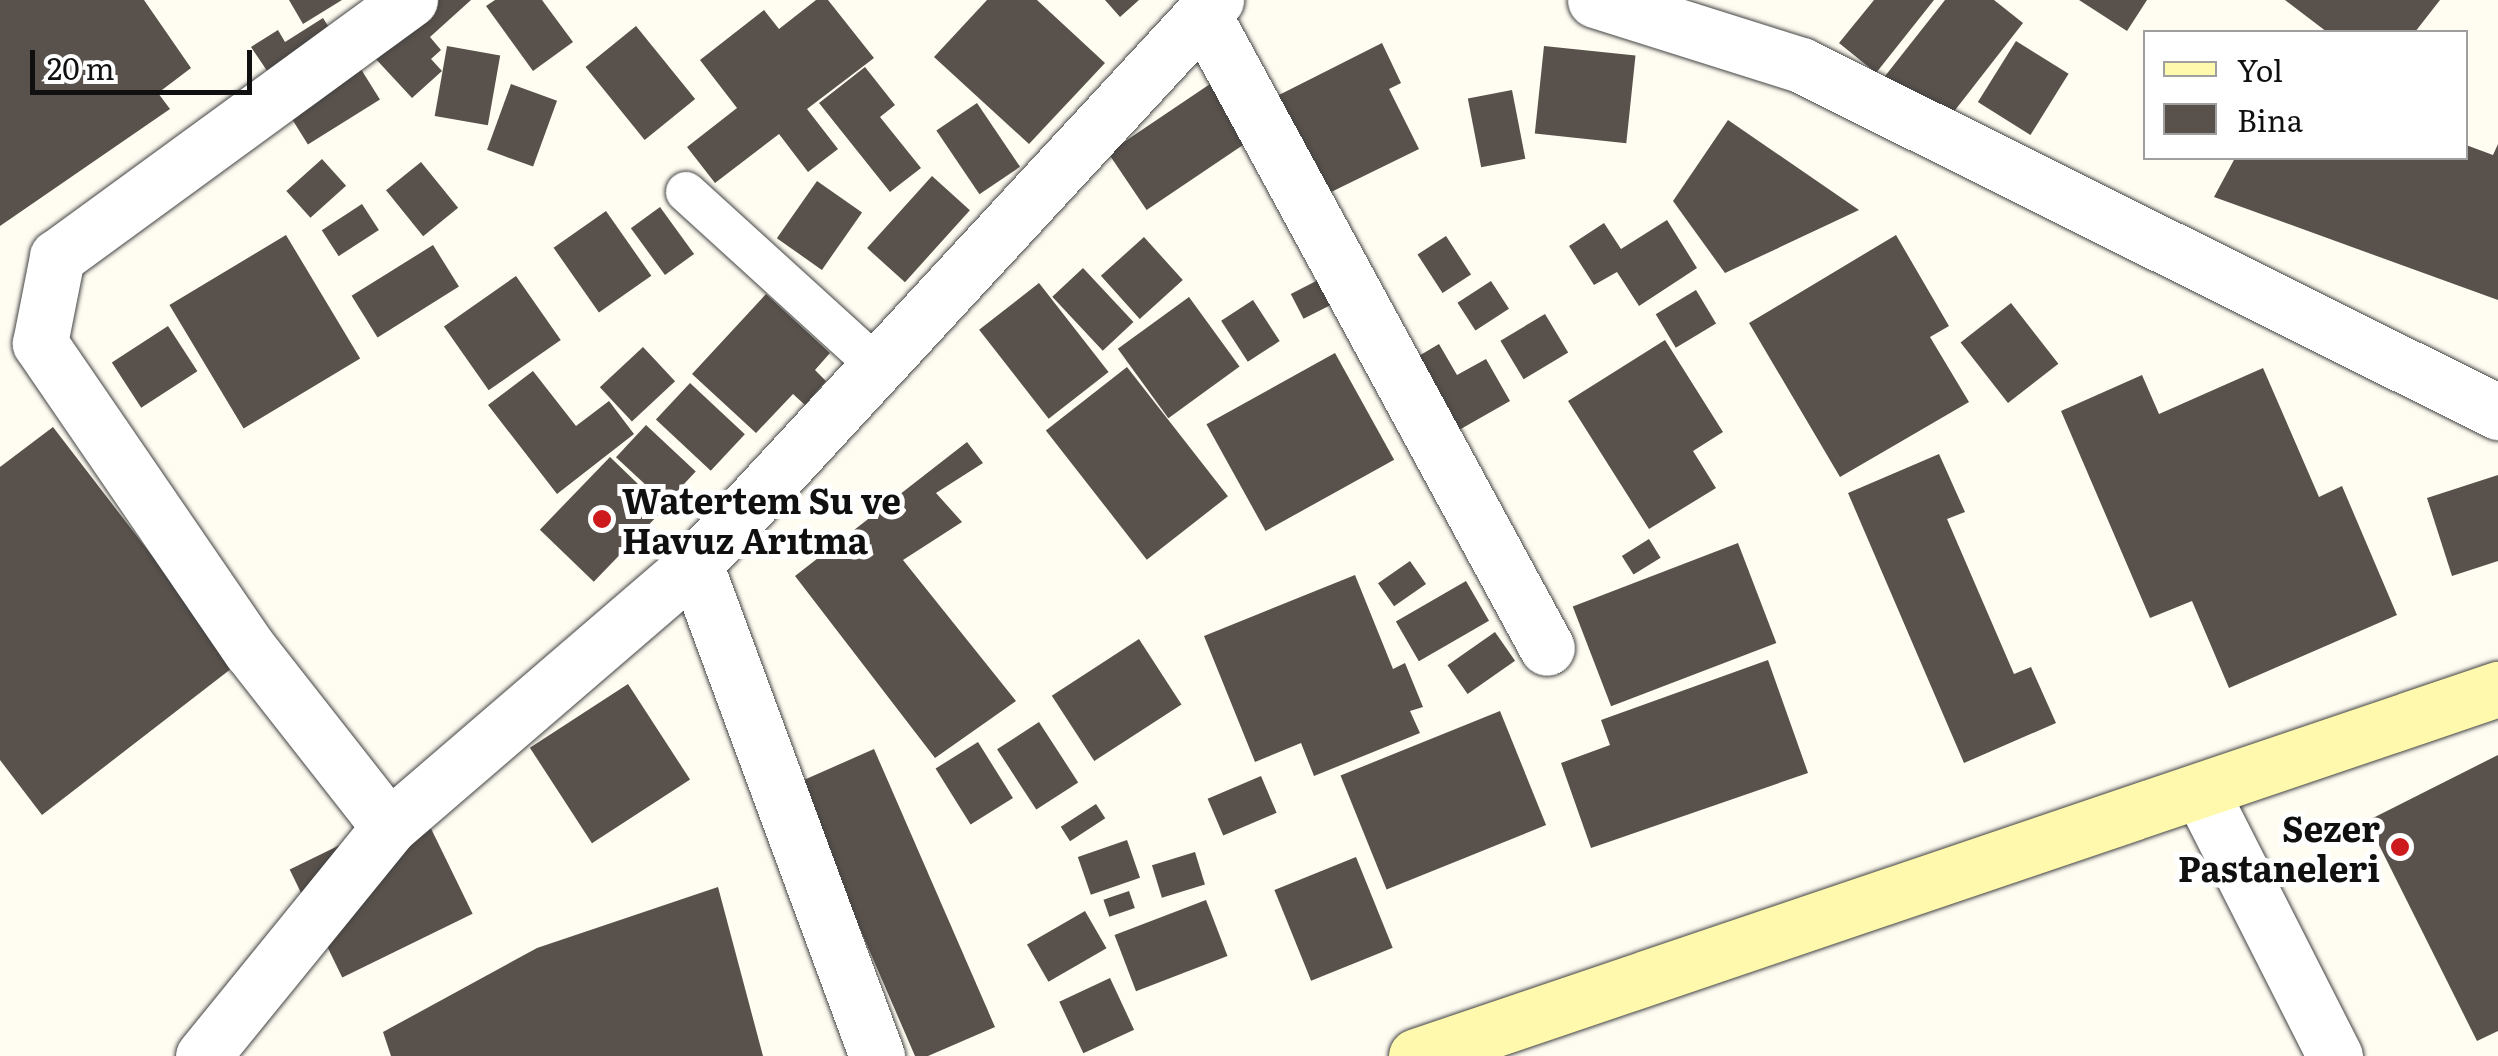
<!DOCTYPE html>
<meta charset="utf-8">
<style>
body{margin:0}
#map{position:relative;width:2498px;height:1056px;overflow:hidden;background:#fffdf2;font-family:Literata,serif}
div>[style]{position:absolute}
.building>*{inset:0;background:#59514b;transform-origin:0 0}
.roads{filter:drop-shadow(0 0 2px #434343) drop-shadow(0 0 2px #434343)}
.service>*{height:40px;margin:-20px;padding:0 20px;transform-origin:20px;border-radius:20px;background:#fff}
.minor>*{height:55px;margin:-27.5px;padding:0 27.5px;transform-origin:27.5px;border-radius:27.5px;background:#fff}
.tertiary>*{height:55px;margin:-27.5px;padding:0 27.5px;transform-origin:27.5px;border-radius:27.5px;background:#fff}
.secondary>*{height:55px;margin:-27.5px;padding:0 27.5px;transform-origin:27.5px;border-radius:27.5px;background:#fff9ad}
.dots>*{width:28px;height:28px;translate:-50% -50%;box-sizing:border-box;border:5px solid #fff;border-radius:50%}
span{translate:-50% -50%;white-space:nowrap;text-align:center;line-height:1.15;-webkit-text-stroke:10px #fff;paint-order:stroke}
.poi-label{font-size:35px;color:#101010;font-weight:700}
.left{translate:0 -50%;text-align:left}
.right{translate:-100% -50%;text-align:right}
.legend{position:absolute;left:2143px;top:30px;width:325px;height:130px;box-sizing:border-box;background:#fff;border:2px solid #9f9f9f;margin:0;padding:12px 18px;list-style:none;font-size:30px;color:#101010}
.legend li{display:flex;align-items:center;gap:20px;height:50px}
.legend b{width:50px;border:2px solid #9f9f9f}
.scale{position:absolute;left:30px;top:50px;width:222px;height:45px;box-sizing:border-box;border:5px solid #101010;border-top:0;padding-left:12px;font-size:30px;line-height:35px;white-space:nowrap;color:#101010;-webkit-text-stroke:8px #fff;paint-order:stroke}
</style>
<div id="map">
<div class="building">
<i style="clip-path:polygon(0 0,144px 0,191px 68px,158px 93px,170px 109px,0 226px)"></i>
<i style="clip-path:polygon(289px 0,342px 0,303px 24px)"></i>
<i style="clip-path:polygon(438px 0,471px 0,430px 37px,441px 50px,431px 59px,442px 71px,412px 98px,374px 57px)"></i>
<i style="clip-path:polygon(495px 0,542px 0,573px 42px,533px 71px,486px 6px)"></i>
<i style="clip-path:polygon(816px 0,828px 0,874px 58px,807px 109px,838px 149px,808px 172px,779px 134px,715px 183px,687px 147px,737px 108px,700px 60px,764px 10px,779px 29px)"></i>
<i style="clip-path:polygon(987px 0,1037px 0,1105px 63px,1029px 144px,934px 57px)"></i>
<i style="clip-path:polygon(1105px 0,1139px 0,1120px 17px)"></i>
<i style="clip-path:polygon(1874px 0,1934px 0,1876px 73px,1839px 43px)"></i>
<i style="clip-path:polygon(1945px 0,1994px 0,2023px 23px,1938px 132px,1878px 85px)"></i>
<i style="clip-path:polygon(2079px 0,2147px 0,2127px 31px)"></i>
<i style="clip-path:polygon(2285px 0,2440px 0,2415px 32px,2327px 32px)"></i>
<i style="clip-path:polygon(323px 18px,339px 43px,276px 84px,251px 47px,278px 30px,285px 42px)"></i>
<i style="left:636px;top:26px;width:94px;height:65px;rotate:51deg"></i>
<i style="left:2016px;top:41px;width:62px;height:72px;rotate:32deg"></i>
<i style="clip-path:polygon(1382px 43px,1401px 83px,1389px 89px,1419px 149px,1323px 196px,1275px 97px)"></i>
<i style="left:447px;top:46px;width:54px;height:71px;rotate:10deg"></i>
<i style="left:1544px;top:46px;width:92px;height:88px;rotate:6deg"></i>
<i style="left:354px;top:58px;width:49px;height:85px;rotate:58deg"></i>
<i style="clip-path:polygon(865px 67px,895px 105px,880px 117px,921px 168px,890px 192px,819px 103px)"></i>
<i style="left:511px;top:84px;width:49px;height:70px;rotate:20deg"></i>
<i style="left:1210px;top:84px;width:69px;height:123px;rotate:56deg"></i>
<i style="left:1512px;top:90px;width:70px;height:45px;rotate:79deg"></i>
<i style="left:977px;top:103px;width:77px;height:49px;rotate:56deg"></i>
<i style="clip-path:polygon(1728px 120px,1859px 210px,1725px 273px,1673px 201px)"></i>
<i style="clip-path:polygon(2498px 144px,2498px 300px,2214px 197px,2235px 158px,2466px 158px,2466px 145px,2493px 155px)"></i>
<i style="left:322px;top:159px;width:36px;height:48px;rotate:48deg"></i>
<i style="left:421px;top:162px;width:59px;height:45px;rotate:51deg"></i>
<i style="left:932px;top:176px;width:51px;height:97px;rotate:42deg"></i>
<i style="left:817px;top:181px;width:55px;height:70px;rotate:35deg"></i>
<i style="left:362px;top:204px;width:31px;height:48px;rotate:57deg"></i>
<i style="left:660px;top:207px;width:58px;height:36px;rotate:54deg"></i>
<i style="left:606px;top:211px;width:79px;height:64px;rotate:55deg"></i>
<i style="clip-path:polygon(1667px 220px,1697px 268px,1639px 306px,1617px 272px,1594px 285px,1569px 246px,1604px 223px,1621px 249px)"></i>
<i style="left:286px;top:235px;width:144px;height:136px;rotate:59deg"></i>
<i style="clip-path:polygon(1896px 235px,1949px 326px,1930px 337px,1969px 402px,1840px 477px,1749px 323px)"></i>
<i style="left:1446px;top:236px;width:46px;height:34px;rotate:57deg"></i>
<i style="left:1144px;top:237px;width:58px;height:58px;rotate:48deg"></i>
<i style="left:433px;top:245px;width:49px;height:96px;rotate:58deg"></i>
<i style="left:1083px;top:268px;width:74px;height:42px;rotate:47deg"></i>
<i style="left:516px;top:276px;width:78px;height:88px;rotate:55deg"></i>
<i style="left:1322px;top:278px;width:28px;height:35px;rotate:63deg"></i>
<i style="left:1491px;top:281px;width:33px;height:40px;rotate:57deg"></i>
<i style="left:1039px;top:283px;width:113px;height:76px;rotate:52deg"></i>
<i style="left:1696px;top:290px;width:39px;height:47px;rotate:59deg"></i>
<i style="clip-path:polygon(766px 294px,830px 353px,815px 370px,826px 381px,805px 405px,793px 394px,756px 433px,692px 374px)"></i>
<i style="left:1189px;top:297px;width:86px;height:88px;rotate:54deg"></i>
<i style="left:1253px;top:300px;width:49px;height:38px;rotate:57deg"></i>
<i style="left:2011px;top:303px;width:77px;height:64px;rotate:52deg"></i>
<i style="left:1545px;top:314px;width:45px;height:52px;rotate:59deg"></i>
<i style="left:168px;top:326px;width:54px;height:67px;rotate:57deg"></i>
<i style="clip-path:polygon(1665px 340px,1723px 432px,1693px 451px,1716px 488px,1649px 529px,1568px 401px)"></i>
<i style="clip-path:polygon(1439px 344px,1457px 375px,1486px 359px,1510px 401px,1459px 430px,1417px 357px)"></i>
<i style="left:643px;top:347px;width:47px;height:59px;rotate:47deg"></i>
<i style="left:1335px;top:353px;width:122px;height:147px;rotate:61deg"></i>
<i style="left:1127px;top:367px;width:164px;height:103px;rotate:52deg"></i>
<i style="clip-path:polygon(2263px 368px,2319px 497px,2342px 486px,2397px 615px,2229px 688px,2192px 601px,2150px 618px,2061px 411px,2142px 375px,2159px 414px)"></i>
<i style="clip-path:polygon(533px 371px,576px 426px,609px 401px,634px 434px,557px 494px,488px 405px)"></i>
<i style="left:690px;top:383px;width:75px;height:50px;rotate:43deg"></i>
<i style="left:646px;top:425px;width:68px;height:44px;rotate:43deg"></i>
<i style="clip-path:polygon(53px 427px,236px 665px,42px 815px,0 760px,0 467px)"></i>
<i style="clip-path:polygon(967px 442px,983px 463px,936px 493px,962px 522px,903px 560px,1016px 701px,935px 758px,795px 576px)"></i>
<i style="clip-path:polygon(1939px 454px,1965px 512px,1947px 519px,2014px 674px,2031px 667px,2056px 723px,1964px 763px,1848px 493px)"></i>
<i style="left:610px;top:457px;width:75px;height:101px;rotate:44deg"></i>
<i style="clip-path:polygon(2498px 475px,2498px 561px,2452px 576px,2427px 498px)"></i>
<i style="left:1649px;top:539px;width:22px;height:32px;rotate:58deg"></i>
<i style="left:1738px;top:543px;width:107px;height:177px;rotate:69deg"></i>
<i style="left:1410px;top:561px;width:28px;height:39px;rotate:55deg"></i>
<i style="clip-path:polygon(1355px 575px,1393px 669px,1405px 663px,1423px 707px,1410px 711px,1420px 733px,1314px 776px,1301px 743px,1255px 762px,1204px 636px)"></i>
<i style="left:1466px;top:581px;width:46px;height:81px;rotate:60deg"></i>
<i style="left:1495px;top:632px;width:35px;height:58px;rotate:55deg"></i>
<i style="left:1139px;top:639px;width:78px;height:104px;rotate:57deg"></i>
<i style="clip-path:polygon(1768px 660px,1808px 773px,1591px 848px,1561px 763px,1610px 745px,1601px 720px)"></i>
<i style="left:628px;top:684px;width:114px;height:117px;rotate:57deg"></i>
<i style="left:1500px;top:711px;width:123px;height:172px;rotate:68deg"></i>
<i style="left:1039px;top:722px;width:72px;height:50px;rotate:57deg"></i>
<i style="left:978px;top:742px;width:66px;height:50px;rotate:58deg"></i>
<i style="clip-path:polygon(874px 749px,995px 1027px,928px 1056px,915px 1056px,797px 783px)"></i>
<i style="clip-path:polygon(2498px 755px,2498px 1031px,2477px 1041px,2367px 821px)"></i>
<i style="left:1261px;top:776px;width:40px;height:58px;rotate:67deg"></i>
<i style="left:1096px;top:804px;width:17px;height:42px;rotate:57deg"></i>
<i style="left:420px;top:806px;width:120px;height:145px;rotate:64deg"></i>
<i style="left:1127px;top:840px;width:40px;height:52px;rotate:71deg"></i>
<i style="left:1195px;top:852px;width:34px;height:45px;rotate:73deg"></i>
<i style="left:1356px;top:857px;width:98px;height:88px;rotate:68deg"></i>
<i style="clip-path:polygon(718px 887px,763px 1056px,391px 1056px,383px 1032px,537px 948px)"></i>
<i style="left:1129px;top:891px;width:18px;height:27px;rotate:71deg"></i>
<i style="left:1206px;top:900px;width:60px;height:98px;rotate:69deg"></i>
<i style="left:1085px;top:911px;width:43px;height:67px;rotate:60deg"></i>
<i style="left:1110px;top:978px;width:57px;height:56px;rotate:65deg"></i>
</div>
<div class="roads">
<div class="service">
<i style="left:686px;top:192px;width:258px;rotate:42.3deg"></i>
</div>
<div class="minor">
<i style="left:1203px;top:14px;width:721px;rotate:61.52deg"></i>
<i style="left:695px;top:564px;width:525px;rotate:69.7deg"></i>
<i style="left:2202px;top:794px;width:294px;rotate:63.1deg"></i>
<i style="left:389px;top:827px;width:225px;rotate:-128.1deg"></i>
<i style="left:250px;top:650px;width:372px;rotate:-124.4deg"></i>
<i style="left:40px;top:343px;width:88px;rotate:-78.8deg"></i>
<i style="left:57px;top:257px;width:437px;rotate:-36.1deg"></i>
</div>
<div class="tertiary">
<i style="left:1595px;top:0;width:216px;rotate:17.5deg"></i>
<i style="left:1801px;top:65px;width:779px;rotate:26.47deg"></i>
<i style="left:203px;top:1056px;width:295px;rotate:-50.9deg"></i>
<i style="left:389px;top:827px;width:403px;rotate:-40.7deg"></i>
<i style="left:695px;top:564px;width:768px;rotate:-47.27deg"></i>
</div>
<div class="secondary">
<i style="left:1416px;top:1056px;width:1143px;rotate:-18.74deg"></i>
</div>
</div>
<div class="dots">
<i style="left:602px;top:519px;background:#cd1a1c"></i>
<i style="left:2400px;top:847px;background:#cd1a1c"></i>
</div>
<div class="poi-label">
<span class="left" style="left:622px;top:519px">Watertem Su ve<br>Havuz Arıtma</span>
<span class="right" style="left:2380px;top:847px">Sezer<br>Pastaneleri</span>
</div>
<ul class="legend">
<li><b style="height:12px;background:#fff9ad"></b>Yol</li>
<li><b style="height:28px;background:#59514b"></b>Bina</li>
</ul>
<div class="scale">20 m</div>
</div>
